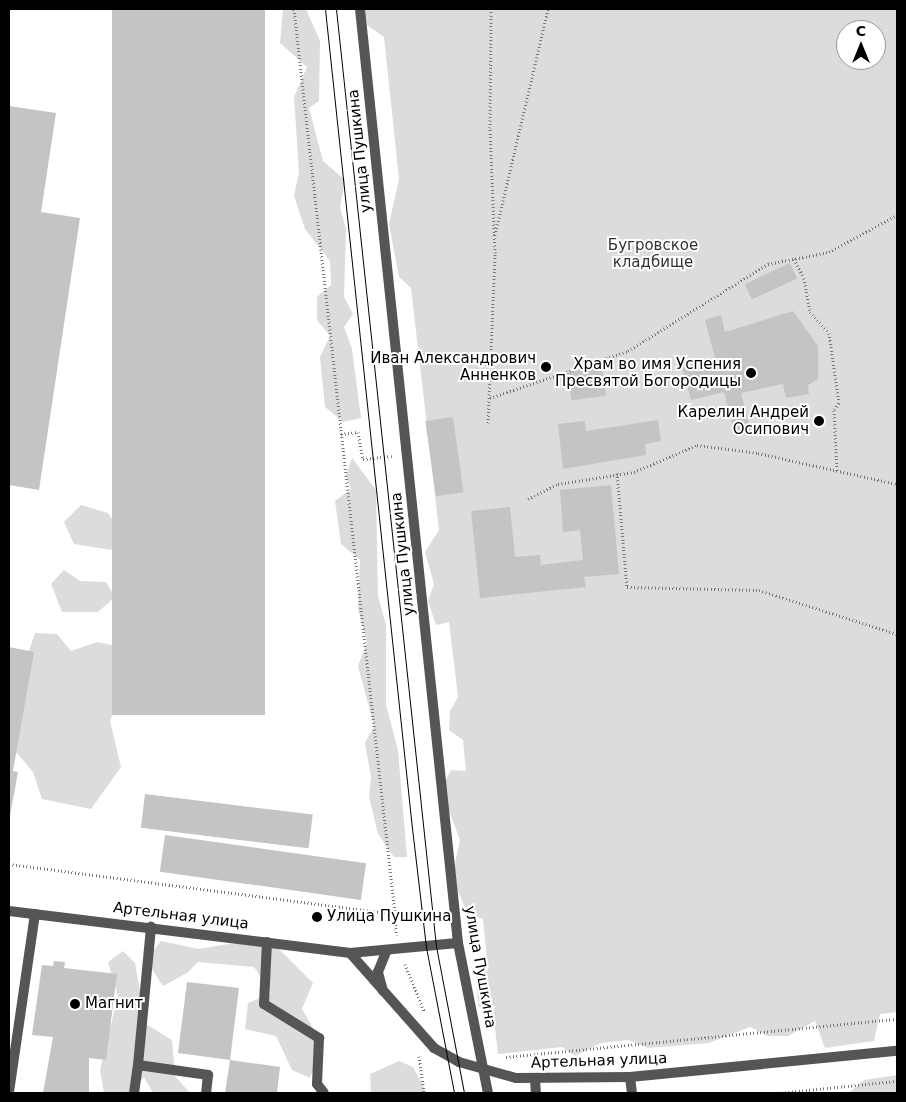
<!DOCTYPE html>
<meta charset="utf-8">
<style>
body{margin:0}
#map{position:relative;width:906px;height:1102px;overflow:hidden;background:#fff;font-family:"DejaVu Sans",sans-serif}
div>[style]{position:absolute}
.green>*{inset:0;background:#dcdcdc}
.building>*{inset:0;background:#c4c4c4;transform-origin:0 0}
.path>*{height:3px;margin-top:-1.5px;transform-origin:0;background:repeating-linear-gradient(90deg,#777 0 1px,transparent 0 3.5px)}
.service>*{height:10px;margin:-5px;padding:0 5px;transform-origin:5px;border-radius:5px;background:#555}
.minor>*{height:10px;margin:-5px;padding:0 5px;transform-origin:5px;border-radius:5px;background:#555}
.tertiary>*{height:10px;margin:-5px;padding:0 5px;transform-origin:5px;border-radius:5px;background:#555}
.tram>*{height:1px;margin:-0.5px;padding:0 0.5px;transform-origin:0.5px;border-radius:0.5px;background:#000}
.dots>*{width:14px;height:14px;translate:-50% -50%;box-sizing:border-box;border:2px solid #fff;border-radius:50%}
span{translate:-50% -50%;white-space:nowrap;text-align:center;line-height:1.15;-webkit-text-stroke:4px #fff;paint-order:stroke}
.street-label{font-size:15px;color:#000}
.park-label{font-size:15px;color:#333}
.poi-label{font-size:15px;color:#000}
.right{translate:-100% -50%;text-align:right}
.left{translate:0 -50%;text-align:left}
.frame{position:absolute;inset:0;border:10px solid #000;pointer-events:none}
.north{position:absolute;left:836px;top:20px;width:50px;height:50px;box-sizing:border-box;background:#fff;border:1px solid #999;border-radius:50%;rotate:0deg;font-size:14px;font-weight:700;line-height:20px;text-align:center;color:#000}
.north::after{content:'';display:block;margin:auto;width:18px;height:22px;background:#000;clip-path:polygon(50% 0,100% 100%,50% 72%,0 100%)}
</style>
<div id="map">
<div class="green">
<i style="clip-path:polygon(283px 9px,306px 9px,320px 41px,319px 101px,309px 108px,323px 161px,345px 180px,340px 207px,346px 229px,344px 297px,353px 314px,344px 327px,352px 349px,361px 418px,343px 422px,325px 407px,320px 357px,330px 336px,317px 320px,317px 297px,331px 285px,330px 261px,305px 229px,294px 196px,299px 172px,294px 97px,307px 67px,280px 43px)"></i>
<i style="clip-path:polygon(evenodd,365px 9px,897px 9px,897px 1012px,880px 1014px,874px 1041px,825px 1048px,815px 1021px,788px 1036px,768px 1036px,750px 1027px,709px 1043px,648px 1048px,628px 1040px,601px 1043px,575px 1056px,562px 1047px,498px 1054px,494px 1019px,478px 1005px,476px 976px,488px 970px,483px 919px,467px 913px,452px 877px,460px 840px,441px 789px,451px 770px,466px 771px,463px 740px,449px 730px,450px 711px,458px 697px,449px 622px,436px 625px,428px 601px,434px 584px,425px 552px,439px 530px,411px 288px,399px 277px,389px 224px,399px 179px,384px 37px,367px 25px,365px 9px,846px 30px,876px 30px,876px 60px,846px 60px,846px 30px)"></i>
<i style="clip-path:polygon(352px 458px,376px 490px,378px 596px,386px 625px,386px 705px,398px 750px,407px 857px,394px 857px,378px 834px,369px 797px,371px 777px,365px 743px,374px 726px,358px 666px,367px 642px,358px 609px,360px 560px,341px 544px,335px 501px,351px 489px,346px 475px)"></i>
<i style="clip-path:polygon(146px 472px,158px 480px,165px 530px,156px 552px,169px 571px,172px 611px,160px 624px,143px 614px,139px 578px,150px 552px,139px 538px,134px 483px)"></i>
<i style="clip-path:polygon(81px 505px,108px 513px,120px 530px,111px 550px,74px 544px,64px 522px)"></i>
<i style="clip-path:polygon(64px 570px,80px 581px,106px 582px,115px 597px,98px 612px,62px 612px,51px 584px)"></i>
<i style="clip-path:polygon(35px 633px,57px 634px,71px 651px,97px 642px,146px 652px,149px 674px,123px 686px,110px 721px,121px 767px,91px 809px,42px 799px,33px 772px,9px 744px,22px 706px,20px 677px)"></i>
<i style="clip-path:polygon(161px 941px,199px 949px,240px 942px,277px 947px,313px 983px,302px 1009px,324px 1047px,310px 1078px,292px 1070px,276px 1036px,245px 1029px,248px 1003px,271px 993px,254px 967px,198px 962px,187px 973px,163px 986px,146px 960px)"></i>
<i style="clip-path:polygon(123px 951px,135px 963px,146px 1024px,172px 1040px,175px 1076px,190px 1093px,153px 1093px,144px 1077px,129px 1093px,104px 1093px,100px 1070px,118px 996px,108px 962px)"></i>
<i style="clip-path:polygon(399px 1061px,413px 1067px,425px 1089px,422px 1093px,371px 1093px,370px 1074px)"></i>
<i style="clip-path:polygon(897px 1075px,897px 1093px,849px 1093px,864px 1080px)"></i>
</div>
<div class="building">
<i style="left:112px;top:9px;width:153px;height:706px"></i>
<i style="clip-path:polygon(9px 106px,56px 113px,41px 212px,80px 218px,39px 490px,9px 485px)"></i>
<i style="left:790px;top:263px;width:17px;height:50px;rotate:65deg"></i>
<i style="clip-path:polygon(793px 311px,818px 346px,818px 379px,808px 385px,809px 394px,786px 398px,783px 384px,741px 393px,751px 431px,735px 435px,724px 392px,691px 400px,682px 367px,715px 358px,705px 320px,721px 315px,725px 332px)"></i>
<i style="left:602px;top:367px;width:29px;height:35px;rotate:82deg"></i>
<i style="left:453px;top:417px;width:76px;height:28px;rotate:82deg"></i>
<i style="clip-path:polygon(658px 420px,661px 441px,645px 444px,646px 455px,563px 469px,558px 424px,585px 421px,586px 431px)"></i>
<i style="clip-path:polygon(611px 485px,619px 574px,584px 577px,586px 587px,480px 598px,471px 511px,510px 507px,515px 557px,540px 555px,541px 565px,583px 560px,580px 530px,563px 532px,560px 490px)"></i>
<i style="clip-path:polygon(9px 647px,34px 652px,13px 771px,18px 772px,10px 816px)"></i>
<i style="left:145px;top:794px;width:169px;height:34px;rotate:7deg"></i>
<i style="left:165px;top:835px;width:203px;height:37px;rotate:8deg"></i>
<i style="clip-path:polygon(54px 961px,65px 962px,64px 968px,117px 974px,106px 1060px,89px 1058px,89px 1093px,43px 1093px,53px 1037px,32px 1035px,42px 965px,53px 966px)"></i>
<i style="clip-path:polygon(187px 982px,239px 988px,230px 1060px,280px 1067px,277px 1093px,225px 1093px,230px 1060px,178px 1053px)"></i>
</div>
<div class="path">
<i style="left:294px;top:9px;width:911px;rotate:83.63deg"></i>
<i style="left:495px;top:235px;width:232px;rotate:-76.8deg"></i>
<i style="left:794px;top:259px;width:21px;rotate:62deg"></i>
<i style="left:804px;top:278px;width:35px;rotate:80deg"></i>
<i style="left:810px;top:312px;width:28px;rotate:48deg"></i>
<i style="left:829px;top:333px;width:71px;rotate:81.9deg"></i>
<i style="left:839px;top:403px;width:9px;rotate:126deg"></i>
<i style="left:834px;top:410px;width:62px;rotate:87.2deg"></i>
<i style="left:490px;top:398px;width:146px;rotate:-18.8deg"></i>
<i style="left:628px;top:351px;width:165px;rotate:-31.9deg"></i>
<i style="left:768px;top:264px;width:62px;rotate:-11.1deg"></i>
<i style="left:829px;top:252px;width:77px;rotate:-28.6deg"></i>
<i style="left:488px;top:423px;width:170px;rotate:-87.6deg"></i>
<i style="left:495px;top:253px;width:125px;rotate:-92.3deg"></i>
<i style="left:490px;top:128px;width:119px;rotate:-89.5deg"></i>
<i style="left:341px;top:434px;width:17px;rotate:-7deg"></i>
<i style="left:358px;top:432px;width:27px;rotate:80deg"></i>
<i style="left:363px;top:459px;width:29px;rotate:-6deg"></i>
<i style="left:617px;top:473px;width:114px;rotate:85deg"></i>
<i style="left:627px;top:587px;width:132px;rotate:1.3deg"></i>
<i style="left:759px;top:590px;width:145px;rotate:17.7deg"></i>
<i style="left:528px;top:499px;width:34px;rotate:-27deg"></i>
<i style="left:558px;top:484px;width:77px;rotate:-9deg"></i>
<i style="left:634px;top:472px;width:69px;rotate:-23.2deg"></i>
<i style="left:697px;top:445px;width:62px;rotate:7.5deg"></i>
<i style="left:758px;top:453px;width:142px;rotate:12.6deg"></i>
<i style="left:9px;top:864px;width:389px;rotate:7.4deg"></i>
<i style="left:395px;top:914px;width:21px;rotate:87deg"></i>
<i style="left:405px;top:964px;width:51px;rotate:68deg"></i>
<i style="left:419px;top:1056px;width:37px;rotate:82deg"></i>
<i style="left:506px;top:1057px;width:393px;rotate:-5.6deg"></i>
<i style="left:778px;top:1093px;width:120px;rotate:-5.8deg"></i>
</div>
<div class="service">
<i style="left:267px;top:942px;width:62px;rotate:92.8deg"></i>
<i style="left:264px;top:1004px;width:65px;rotate:31.7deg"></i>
<i style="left:319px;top:1038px;width:46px;rotate:92.5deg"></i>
<i style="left:317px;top:1084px;width:11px;rotate:52deg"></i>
<i style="left:138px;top:1065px;width:139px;rotate:-84.6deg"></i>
<i style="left:630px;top:1077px;width:16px;rotate:83deg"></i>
<i style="left:535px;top:1080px;width:13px;rotate:86deg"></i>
<i style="left:9px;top:1092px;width:180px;rotate:-81.7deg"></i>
<i style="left:134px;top:1093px;width:28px;rotate:-82deg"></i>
<i style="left:138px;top:1065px;width:71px;rotate:8.1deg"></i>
<i style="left:208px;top:1075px;width:18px;rotate:96deg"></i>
</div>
<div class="minor">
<i style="left:360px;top:9px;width:939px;rotate:84.01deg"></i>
<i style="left:458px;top:943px;width:153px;rotate:78.7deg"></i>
<i style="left:350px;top:953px;width:108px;rotate:-5.3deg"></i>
<i style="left:383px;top:991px;width:20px;rotate:-105deg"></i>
<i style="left:378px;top:972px;width:24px;rotate:-68deg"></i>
</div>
<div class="tertiary">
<i style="left:9px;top:911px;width:344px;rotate:7deg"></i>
<i style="left:350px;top:953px;width:127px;rotate:48.5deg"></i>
<i style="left:434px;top:1048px;width:29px;rotate:29deg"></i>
<i style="left:459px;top:1062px;width:59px;rotate:15.7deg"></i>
<i style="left:516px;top:1078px;width:114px;rotate:-0.5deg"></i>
<i style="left:630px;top:1077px;width:268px;rotate:-5.6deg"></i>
</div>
<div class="tram">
<i style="left:325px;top:9px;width:824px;rotate:83.94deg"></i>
<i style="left:412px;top:828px;width:120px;rotate:83.3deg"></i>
<i style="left:426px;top:947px;width:149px;rotate:79.1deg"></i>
<i style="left:336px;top:9px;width:942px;rotate:83.91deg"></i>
<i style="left:436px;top:946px;width:150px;rotate:79.2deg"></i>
</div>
<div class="dots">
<i style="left:546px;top:367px;background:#000"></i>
<i style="left:751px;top:373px;background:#000"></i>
<i style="left:819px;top:421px;background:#000"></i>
<i style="left:317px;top:917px;background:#000"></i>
<i style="left:75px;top:1004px;background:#000"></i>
</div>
<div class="street-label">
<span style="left:360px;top:151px;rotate:-96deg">улица Пушкина</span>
<span style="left:403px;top:554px;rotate:-96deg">улица Пушкина</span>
<span style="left:181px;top:916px;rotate:7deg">Артельная улица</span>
<span style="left:480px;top:967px;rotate:80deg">улица Пушкина</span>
<span style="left:599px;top:1061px;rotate:-2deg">Артельная улица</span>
</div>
<div class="park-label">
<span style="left:653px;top:254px">Бугровское<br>кладбище</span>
</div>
<div class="poi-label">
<span class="right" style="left:536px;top:367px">Иван Александрович<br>Анненков</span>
<span class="right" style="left:741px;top:373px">Храм во имя Успения<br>Пресвятой Богородицы</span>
<span class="right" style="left:809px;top:421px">Карелин Андрей<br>Осипович</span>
<span class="left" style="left:327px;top:917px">Улица Пушкина</span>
<span class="left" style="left:85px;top:1004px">Магнит</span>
</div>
<div class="frame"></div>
<div class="north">С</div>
</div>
